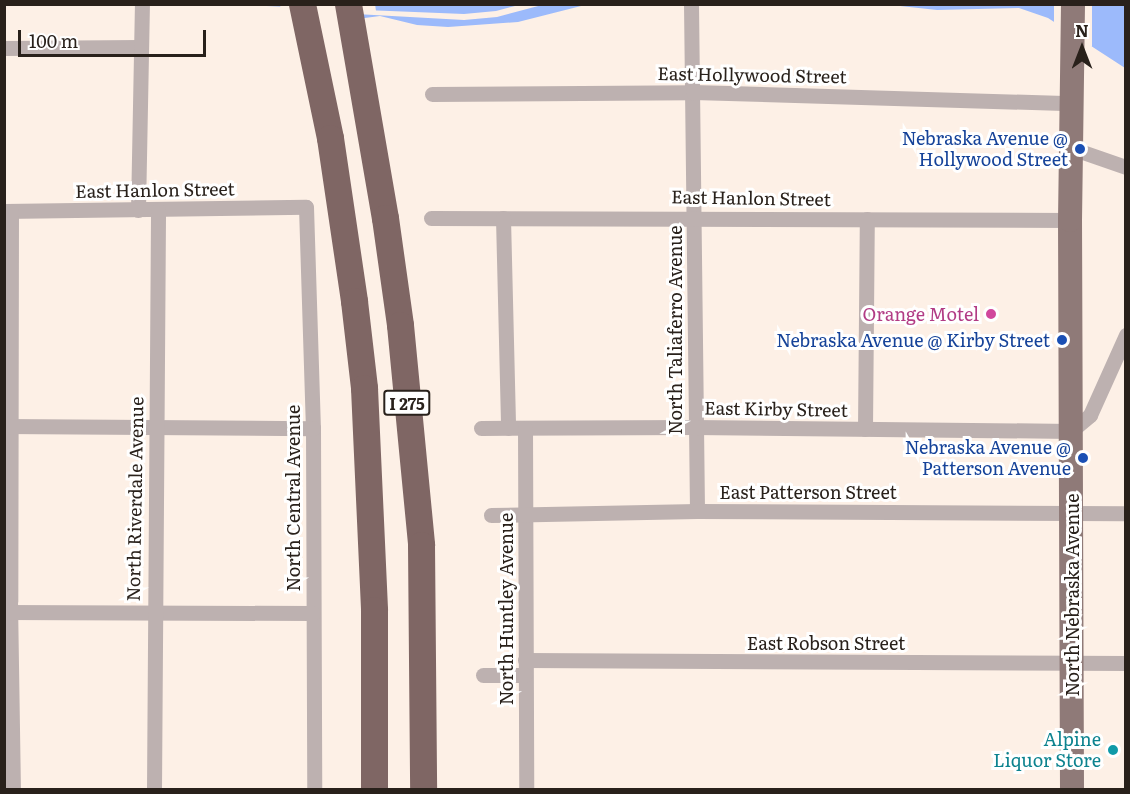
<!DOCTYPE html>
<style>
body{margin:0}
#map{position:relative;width:1130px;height:794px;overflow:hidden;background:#fdf0e6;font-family:Literata,serif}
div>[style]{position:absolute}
.water>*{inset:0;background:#9cbafb}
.pier>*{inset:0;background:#fdf0e6}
.minor>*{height:15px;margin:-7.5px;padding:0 7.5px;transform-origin:7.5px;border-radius:7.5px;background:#bdb1b0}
.primary>*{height:24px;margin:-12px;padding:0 12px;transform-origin:12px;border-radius:12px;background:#8f7a78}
.motorway>*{height:27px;margin:-13.5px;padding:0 13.5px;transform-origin:13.5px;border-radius:13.5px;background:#7f6664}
.dots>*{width:16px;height:16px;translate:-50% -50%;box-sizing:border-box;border:3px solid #fff;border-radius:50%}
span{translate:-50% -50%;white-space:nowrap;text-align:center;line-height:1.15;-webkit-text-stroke:6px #fff;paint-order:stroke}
.shield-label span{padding:2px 4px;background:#fff;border:2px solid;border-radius:4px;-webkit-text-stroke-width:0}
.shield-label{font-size:16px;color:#29211b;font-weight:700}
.street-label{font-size:18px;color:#29211b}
.transit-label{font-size:18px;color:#164399}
.right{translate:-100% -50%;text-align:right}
.hotel-label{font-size:18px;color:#b23c85}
.culture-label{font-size:18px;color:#0d838f}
.frame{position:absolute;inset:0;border:6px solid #29211b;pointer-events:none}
.north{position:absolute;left:1052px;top:18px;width:60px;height:60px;-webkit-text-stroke:4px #fff;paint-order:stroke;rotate:0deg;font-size:16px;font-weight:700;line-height:24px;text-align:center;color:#29211b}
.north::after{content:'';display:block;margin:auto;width:21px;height:27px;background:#29211b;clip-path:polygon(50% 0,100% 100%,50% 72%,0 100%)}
.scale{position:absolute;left:18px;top:30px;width:188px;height:27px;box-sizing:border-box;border:3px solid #29211b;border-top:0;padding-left:8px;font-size:18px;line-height:21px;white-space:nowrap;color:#29211b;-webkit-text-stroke:4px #fff;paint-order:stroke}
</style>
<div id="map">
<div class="water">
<i style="clip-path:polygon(244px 5px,519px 5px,496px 11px,464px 14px)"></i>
<i style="clip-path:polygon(542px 5px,585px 5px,518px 22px,448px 27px,417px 25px,380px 16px,357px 19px,356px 14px,464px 20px,497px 17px)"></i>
<i style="clip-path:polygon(891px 5px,1125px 5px,1125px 68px,1048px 18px,1019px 8px,937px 10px)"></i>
</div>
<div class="pier">
<i style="clip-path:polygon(375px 4px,376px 11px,281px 10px,280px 5px)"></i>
<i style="clip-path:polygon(1054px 5px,1092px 5px,1092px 47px,1054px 25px)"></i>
</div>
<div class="minor">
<i style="left:691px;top:4px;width:507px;rotate:89.32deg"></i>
<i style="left:4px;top:48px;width:136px;rotate:-0.4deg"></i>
<i style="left:432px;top:94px;width:261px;rotate:-0.4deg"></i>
<i style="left:693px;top:92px;width:379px;rotate:1.7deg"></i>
<i style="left:1071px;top:148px;width:58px;rotate:19.1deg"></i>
<i style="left:138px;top:210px;width:206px;rotate:-88.9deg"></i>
<i style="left:4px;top:211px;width:302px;rotate:-0.8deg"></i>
<i style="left:306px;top:207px;width:221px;rotate:88.2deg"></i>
<i style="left:313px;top:428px;width:362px;rotate:89.8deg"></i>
<i style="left:11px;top:211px;width:390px;rotate:90.1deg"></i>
<i style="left:10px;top:601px;width:189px;rotate:89.1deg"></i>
<i style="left:431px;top:218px;width:639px;rotate:0.18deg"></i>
<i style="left:503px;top:218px;width:210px;rotate:88.6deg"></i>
<i style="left:4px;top:426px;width:309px;rotate:0.4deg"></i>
<i style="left:481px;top:428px;width:213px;rotate:-0.3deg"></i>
<i style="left:694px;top:427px;width:377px;rotate:0.6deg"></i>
<i style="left:1071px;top:431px;width:25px;rotate:-40deg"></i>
<i style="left:1090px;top:415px;width:88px;rotate:-65.8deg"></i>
<i style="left:525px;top:428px;width:362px;rotate:89.8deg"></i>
<i style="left:865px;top:429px;width:210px;rotate:-89.5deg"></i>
<i style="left:491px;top:515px;width:206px;rotate:-1.1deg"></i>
<i style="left:697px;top:511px;width:429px;rotate:0.3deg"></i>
<i style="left:4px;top:612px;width:309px;rotate:0.2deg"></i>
<i style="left:525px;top:660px;width:601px;rotate:0.29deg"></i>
<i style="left:483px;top:675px;width:42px"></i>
<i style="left:154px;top:790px;width:580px;rotate:-89.6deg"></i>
</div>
<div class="primary">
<i style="left:1072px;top:790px;width:570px;rotate:-90.2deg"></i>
<i style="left:1070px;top:220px;width:216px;rotate:-89.2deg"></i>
</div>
<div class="motorway">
<i style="left:302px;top:4px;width:137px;rotate:78.2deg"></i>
<i style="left:330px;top:138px;width:165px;rotate:81.6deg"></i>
<i style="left:354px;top:301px;width:88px;rotate:83.4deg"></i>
<i style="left:364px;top:388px;width:222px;rotate:87.4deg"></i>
<i style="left:374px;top:610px;width:180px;rotate:90deg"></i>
<i style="left:348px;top:4px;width:217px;rotate:80.2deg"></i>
<i style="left:385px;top:218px;width:108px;rotate:82deg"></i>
<i style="left:400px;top:325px;width:221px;rotate:84.5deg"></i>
<i style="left:421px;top:545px;width:245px;rotate:89.5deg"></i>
</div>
<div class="dots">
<i style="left:1080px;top:149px;background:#1a4fb4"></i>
<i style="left:991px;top:314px;background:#d1479c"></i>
<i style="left:1062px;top:340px;background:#1a4fb4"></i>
<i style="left:1083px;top:458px;background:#1a4fb4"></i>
<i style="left:1113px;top:750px;background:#0f9aa8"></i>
</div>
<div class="shield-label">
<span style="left:407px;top:403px">I 275</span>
</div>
<div class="street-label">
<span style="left:752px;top:75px;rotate:1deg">East Hollywood Street</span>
<span style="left:155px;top:190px;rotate:-1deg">East Hanlon Street</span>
<span style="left:751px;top:198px;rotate:1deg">East Hanlon Street</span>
<span style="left:675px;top:330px;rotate:-90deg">North Taliaferro Avenue</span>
<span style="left:776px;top:409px;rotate:1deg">East Kirby Street</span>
<span style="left:808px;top:492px">East Patterson Street</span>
<span style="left:293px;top:498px;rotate:-90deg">North Central Avenue</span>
<span style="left:135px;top:499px;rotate:-89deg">North Riverdale Avenue</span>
<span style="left:1072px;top:595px;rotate:-90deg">North Nebraska Avenue</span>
<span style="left:506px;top:609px;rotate:-90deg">North Huntley Avenue</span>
<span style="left:826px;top:643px">East Robson Street</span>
</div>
<div class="transit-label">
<span class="right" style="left:1068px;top:149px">Nebraska Avenue @<br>Hollywood Street</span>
<span class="right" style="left:1050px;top:340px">Nebraska Avenue @ Kirby Street</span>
<span class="right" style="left:1071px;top:458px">Nebraska Avenue @<br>Patterson Avenue</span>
</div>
<div class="hotel-label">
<span class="right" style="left:979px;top:314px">Orange Motel</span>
</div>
<div class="culture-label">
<span class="right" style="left:1101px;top:750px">Alpine<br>Liquor Store</span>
</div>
<div class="frame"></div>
<div class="north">N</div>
<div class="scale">100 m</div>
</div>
